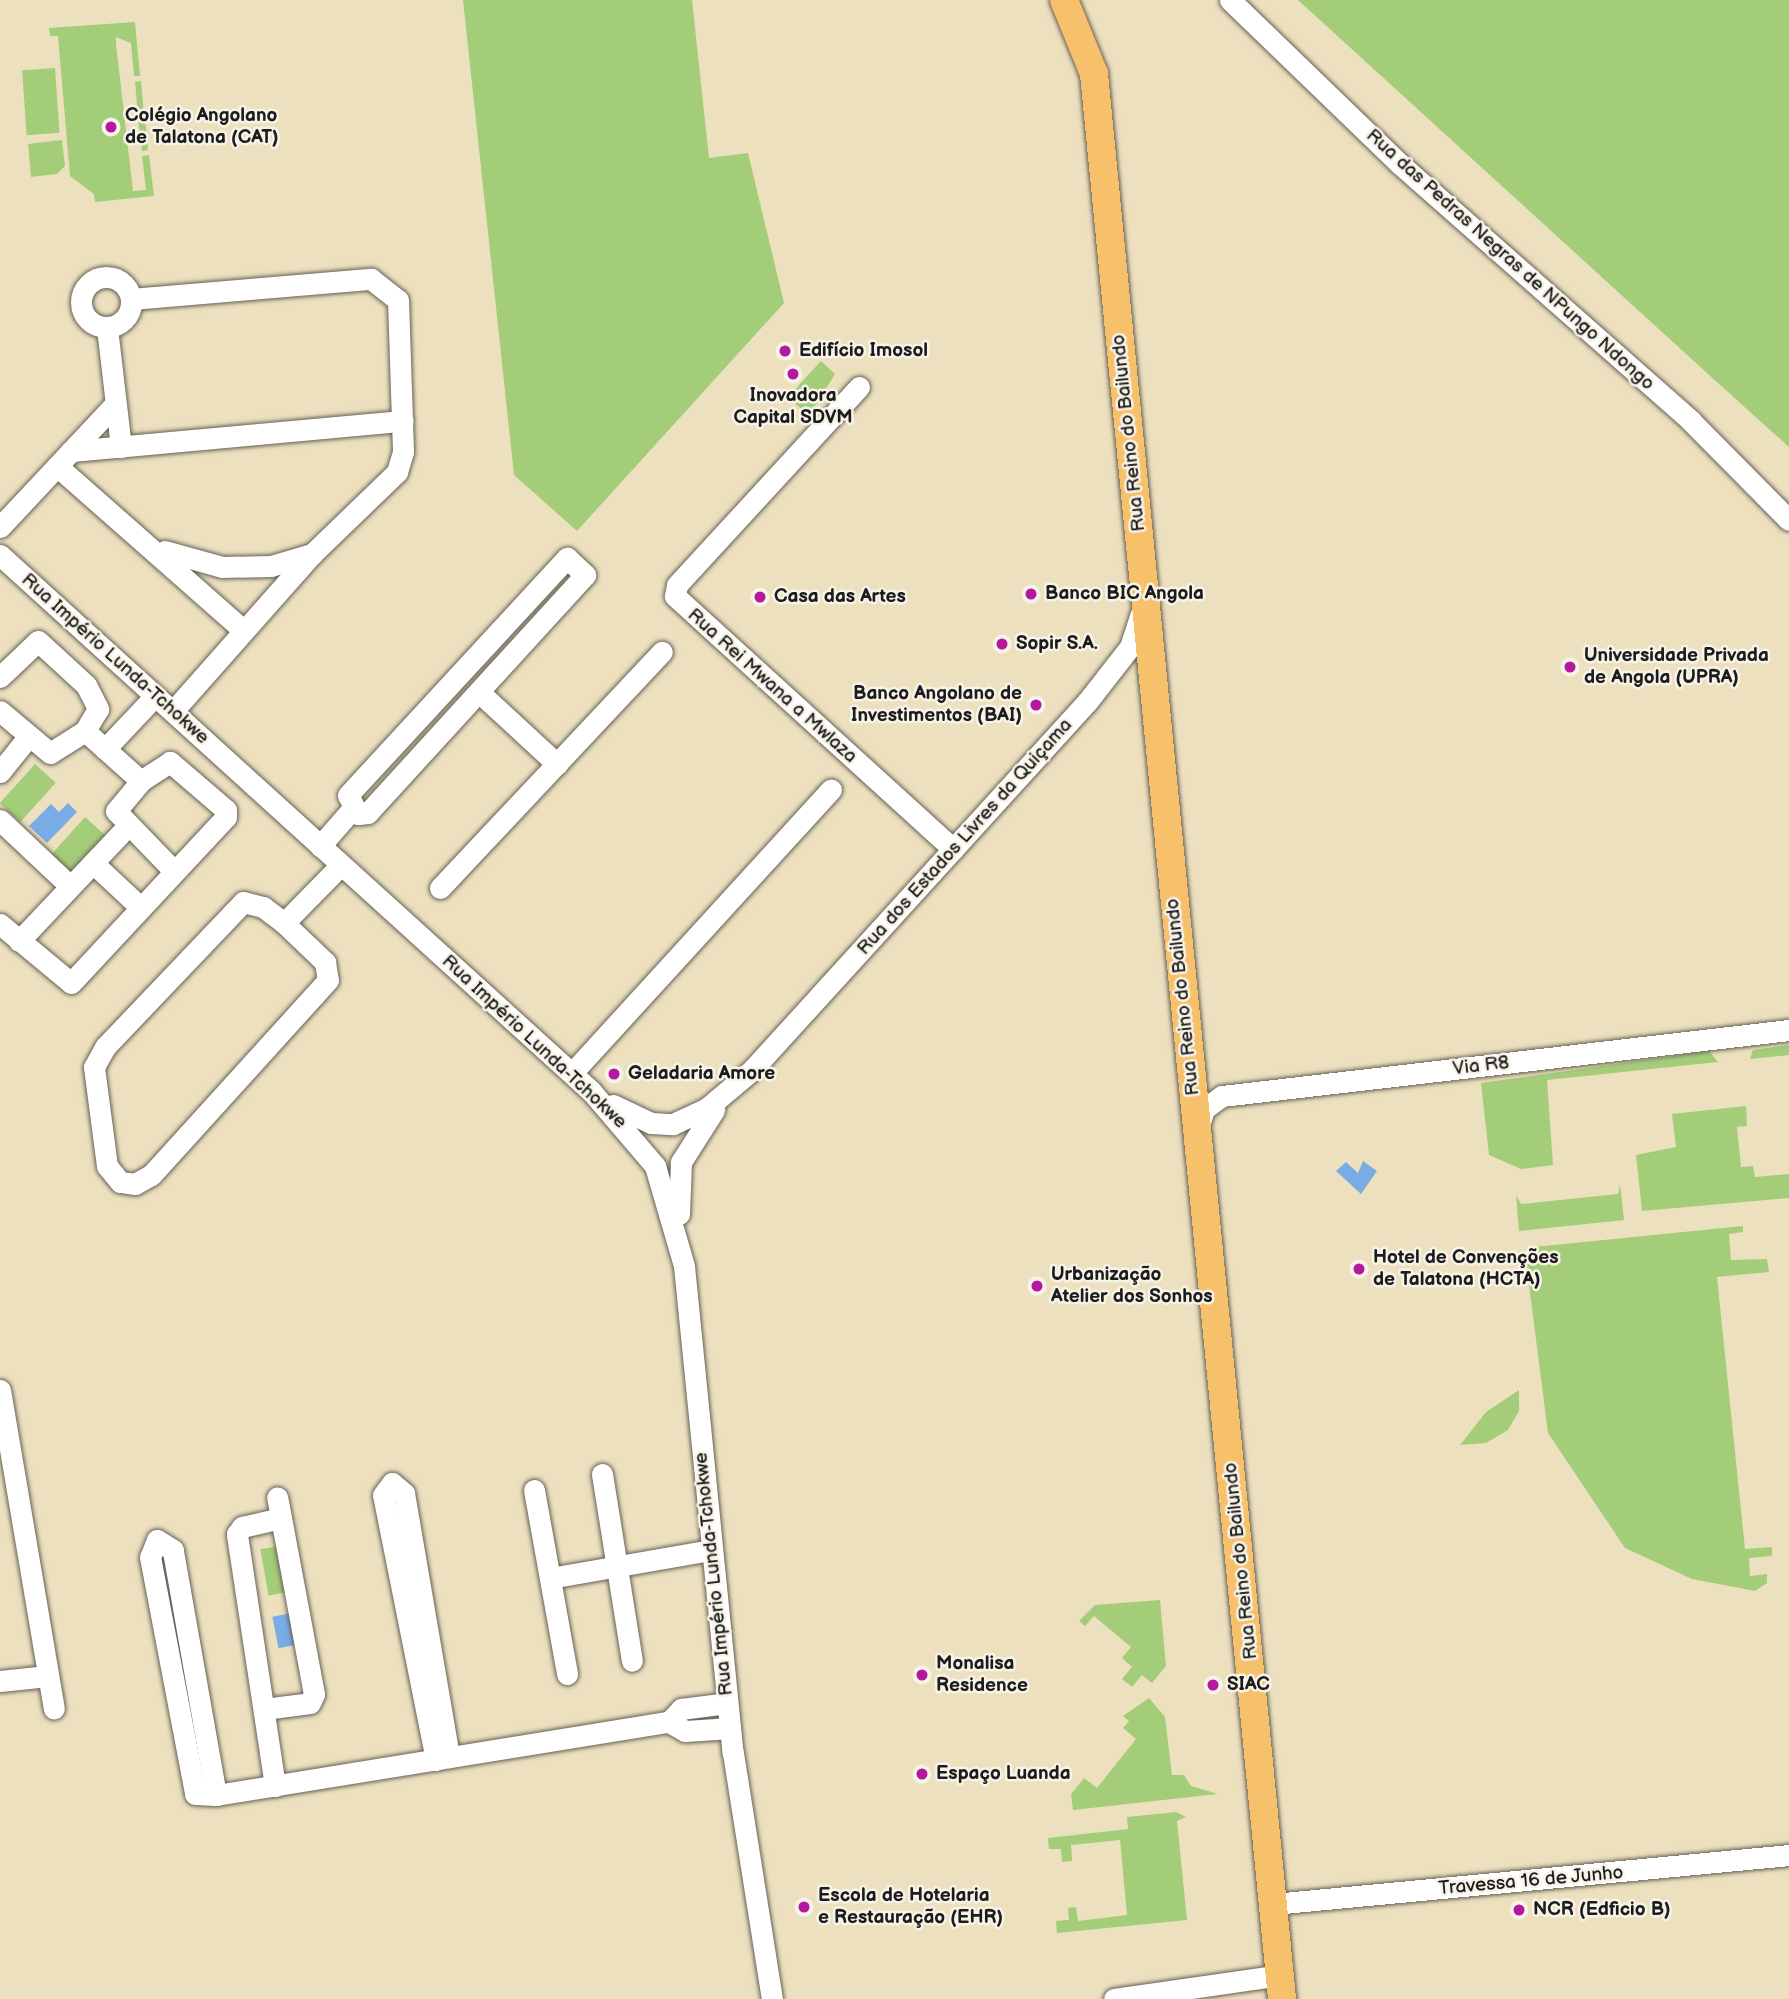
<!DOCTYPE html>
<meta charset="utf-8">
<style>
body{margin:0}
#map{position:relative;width:1789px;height:1999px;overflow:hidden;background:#ede0bf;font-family:"Balsamiq Sans",sans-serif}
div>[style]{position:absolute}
.green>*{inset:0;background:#a4cd79;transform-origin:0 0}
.water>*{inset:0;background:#79ace5;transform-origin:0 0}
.roads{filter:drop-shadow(0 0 2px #656155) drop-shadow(0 0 2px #656155)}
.minor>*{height:21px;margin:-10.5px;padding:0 10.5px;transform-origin:10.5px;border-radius:10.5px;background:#fff}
.minor>.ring{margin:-10.5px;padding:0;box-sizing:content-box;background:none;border:21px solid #fff;border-radius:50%}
.major>*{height:28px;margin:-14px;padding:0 14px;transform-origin:14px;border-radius:14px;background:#f7c06b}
.dots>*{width:19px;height:19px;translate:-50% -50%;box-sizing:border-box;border:4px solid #f7f3e8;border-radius:50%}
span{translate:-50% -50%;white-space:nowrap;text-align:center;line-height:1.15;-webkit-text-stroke:5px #f7f3e8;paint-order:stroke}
.poi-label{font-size:19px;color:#1c1c1c;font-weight:700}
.left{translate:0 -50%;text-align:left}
.right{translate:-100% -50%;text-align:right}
.street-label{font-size:19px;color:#1c1c1c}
</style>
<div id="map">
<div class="green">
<i style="clip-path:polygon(463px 0,692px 0,709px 158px,748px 153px,784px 303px,577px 531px,514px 475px)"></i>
<i style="clip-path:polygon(1298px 0,1789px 0,1789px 447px,1708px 374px)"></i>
<i style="clip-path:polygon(135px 22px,140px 76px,134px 76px,131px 43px,116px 37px,116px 44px,133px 191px,146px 190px,142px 156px,149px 155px,154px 196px,95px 202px,94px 194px,70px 176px,58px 36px,50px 36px,49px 28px)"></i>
<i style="left:55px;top:68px;width:65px;height:33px;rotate:86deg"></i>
<i style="left:141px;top:81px;width:32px;height:6px;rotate:85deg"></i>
<i style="clip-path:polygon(145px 118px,148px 150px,142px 151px,138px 119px)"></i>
<i style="clip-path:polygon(62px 140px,65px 166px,57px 174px,31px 177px,28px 144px)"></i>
<i style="clip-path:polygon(821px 361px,835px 374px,809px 416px,788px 397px)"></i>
<i style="left:35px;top:764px;width:28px;height:53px;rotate:42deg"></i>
<i style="left:85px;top:817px;width:28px;height:50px;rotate:42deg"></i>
<i style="clip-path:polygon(1789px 1045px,1789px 1055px,1750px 1059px,1753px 1050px)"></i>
<i style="clip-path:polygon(1709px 1051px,1718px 1062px,1547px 1080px,1553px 1165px,1521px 1169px,1489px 1155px,1481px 1083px)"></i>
<i style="clip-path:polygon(1746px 1106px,1747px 1126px,1737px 1127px,1741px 1167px,1753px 1166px,1755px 1177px,1789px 1174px,1789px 1198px,1642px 1211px,1636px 1155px,1676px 1147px,1672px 1114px)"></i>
<i style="clip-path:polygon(1620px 1184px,1624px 1220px,1519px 1231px,1516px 1195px,1521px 1204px,1618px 1194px)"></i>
<i style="clip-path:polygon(1743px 1226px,1743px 1232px,1729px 1234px,1731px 1260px,1767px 1259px,1769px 1272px,1717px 1277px,1745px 1549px,1772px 1547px,1772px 1556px,1749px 1558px,1750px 1576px,1767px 1574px,1767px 1583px,1755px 1591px,1692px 1579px,1625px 1548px,1548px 1433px,1526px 1262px,1534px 1247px)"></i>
<i style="clip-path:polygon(1519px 1390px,1519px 1411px,1508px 1430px,1486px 1443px,1460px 1445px,1486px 1412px)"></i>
<i style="left:284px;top:1545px;width:47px;height:24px;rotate:80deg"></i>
<i style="clip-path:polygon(1160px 1600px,1166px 1666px,1152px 1683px,1142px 1675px,1132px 1687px,1122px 1679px,1132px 1667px,1122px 1658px,1131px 1647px,1094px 1616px,1085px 1626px,1079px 1621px,1095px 1605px)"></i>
<i style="clip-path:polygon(1149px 1698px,1165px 1717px,1172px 1775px,1184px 1775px,1191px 1786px,1218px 1794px,1073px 1810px,1071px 1794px,1084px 1778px,1097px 1788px,1136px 1739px,1123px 1728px,1129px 1721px,1123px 1716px)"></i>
<i style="clip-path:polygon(1176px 1812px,1186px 1817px,1177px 1821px,1187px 1920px,1057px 1933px,1056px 1921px,1069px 1920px,1068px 1908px,1076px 1907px,1078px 1921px,1127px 1915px,1120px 1840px,1071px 1845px,1072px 1861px,1062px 1862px,1061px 1849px,1049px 1849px,1048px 1838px,1128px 1829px,1127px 1817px)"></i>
</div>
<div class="water">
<i style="clip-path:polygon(68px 803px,77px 812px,47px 843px,29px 826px,51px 804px,59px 812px)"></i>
<i style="clip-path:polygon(1363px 1161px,1377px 1171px,1361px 1194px,1336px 1171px,1346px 1162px,1358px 1173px)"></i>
<i style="left:292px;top:1613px;width:32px;height:20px;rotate:79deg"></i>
</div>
<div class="roads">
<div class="minor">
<i style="left:1230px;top:0;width:236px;rotate:44deg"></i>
<i style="left:1400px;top:164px;width:388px;rotate:41.4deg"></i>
<i style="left:1691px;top:421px;width:139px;rotate:45.3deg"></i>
<i class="ring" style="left:81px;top:277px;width:29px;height:29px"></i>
<i style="left:131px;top:299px;width:241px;rotate:-4.8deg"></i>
<i style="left:371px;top:279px;width:34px;rotate:38deg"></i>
<i style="left:398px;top:300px;width:152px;rotate:88.1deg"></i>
<i style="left:403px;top:452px;width:21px;rotate:107deg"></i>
<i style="left:397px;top:472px;width:118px;rotate:136deg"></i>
<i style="left:312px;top:554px;width:210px;rotate:131.5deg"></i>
<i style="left:107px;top:328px;width:120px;rotate:83.3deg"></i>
<i style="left:859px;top:387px;width:269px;rotate:132.6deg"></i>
<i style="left:677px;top:585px;width:11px;rotate:100deg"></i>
<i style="left:675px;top:596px;width:376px;rotate:42.3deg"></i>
<i style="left:71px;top:451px;width:333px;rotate:-5.2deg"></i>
<i style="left:57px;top:466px;width:249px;rotate:41.4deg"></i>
<i style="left:0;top:527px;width:167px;rotate:-46.9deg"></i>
<i style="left:165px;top:551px;width:59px;rotate:15.7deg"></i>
<i style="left:222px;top:567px;width:49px;rotate:-1.2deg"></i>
<i style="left:271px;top:566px;width:43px;rotate:-16.3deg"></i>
<i style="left:0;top:555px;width:798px;rotate:42.21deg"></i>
<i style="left:591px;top:1091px;width:99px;rotate:49.5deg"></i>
<i style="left:655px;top:1166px;width:104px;rotate:73.8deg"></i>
<i style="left:684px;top:1266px;width:489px;rotate:84.3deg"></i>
<i style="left:733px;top:1753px;width:249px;rotate:81deg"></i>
<i style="left:567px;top:558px;width:25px;rotate:43deg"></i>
<i style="left:585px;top:575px;width:322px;rotate:132.4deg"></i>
<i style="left:368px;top:813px;width:10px;rotate:174deg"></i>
<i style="left:358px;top:814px;width:21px;rotate:-118deg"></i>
<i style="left:348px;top:795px;width:323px;rotate:-47.3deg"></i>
<i style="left:0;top:677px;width:52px;rotate:-43.5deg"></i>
<i style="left:38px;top:641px;width:65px;rotate:42.5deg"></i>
<i style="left:86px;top:685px;width:27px;rotate:63deg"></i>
<i style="left:98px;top:709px;width:26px;rotate:121deg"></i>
<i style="left:85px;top:731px;width:41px;rotate:147.8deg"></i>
<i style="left:50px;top:753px;width:65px;rotate:-140deg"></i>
<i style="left:480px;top:693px;width:105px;rotate:42.7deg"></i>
<i style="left:85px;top:731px;width:75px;rotate:41.8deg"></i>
<i style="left:105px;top:749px;width:73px;rotate:-46.7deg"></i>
<i style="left:0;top:772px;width:45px;rotate:-51.3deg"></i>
<i style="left:0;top:820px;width:96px;rotate:43.3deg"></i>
<i style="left:320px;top:846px;width:50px;rotate:-49deg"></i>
<i style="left:93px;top:863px;width:64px;rotate:43.1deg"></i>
<i style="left:440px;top:888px;width:324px;rotate:-46.8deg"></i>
<i style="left:243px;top:902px;width:21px;rotate:14deg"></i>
<i style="left:263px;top:907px;width:26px;rotate:37deg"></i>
<i style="left:284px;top:923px;width:57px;rotate:43.6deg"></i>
<i style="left:325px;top:962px;width:18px;rotate:81deg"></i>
<i style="left:328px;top:980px;width:263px;rotate:132.2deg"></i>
<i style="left:151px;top:1175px;width:18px;rotate:151deg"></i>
<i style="left:135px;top:1184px;width:15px;rotate:-172deg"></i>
<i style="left:120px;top:1182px;width:21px;rotate:-129deg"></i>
<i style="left:107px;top:1166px;width:100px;rotate:-97.5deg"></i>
<i style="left:94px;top:1067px;width:23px;rotate:-61deg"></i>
<i style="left:105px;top:1047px;width:200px;rotate:-46.4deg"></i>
<i style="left:284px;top:923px;width:81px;rotate:-45.5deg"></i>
<i style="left:0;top:924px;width:92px;rotate:39.7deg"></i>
<i style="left:71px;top:983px;width:227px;rotate:-47deg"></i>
<i style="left:226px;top:817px;width:7px;rotate:-90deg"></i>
<i style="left:226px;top:810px;width:74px;rotate:-139.4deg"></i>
<i style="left:170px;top:762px;width:35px;rotate:147deg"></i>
<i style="left:141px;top:781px;width:39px;rotate:130deg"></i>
<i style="left:116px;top:811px;width:82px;rotate:46deg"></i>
<i style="left:19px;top:941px;width:156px;rotate:-46.6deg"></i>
<i style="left:572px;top:1073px;width:384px;rotate:-47.6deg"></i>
<i style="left:613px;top:1105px;width:42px;rotate:25.3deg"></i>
<i style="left:651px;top:1123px;width:22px;rotate:3deg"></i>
<i style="left:673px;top:1124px;width:38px;rotate:-25deg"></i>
<i style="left:707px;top:1108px;width:59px;rotate:-40.2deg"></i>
<i style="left:752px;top:1070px;width:498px;rotate:-47.7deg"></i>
<i style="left:1087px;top:702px;width:70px;rotate:-52deg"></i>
<i style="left:1130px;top:647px;width:40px;rotate:-72deg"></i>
<i style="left:1198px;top:1128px;width:20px;rotate:-72deg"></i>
<i style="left:1204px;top:1109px;width:22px;rotate:-36deg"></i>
<i style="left:1222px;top:1096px;width:571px;rotate:-6.64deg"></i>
<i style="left:679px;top:1214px;width:52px;rotate:-87.8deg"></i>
<i style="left:681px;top:1162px;width:62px;rotate:-57.6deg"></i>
<i style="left:0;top:1390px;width:323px;rotate:80.4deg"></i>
<i style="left:602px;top:1474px;width:189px;rotate:80.9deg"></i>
<i style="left:534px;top:1490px;width:187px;rotate:79.8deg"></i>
<i style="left:550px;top:1578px;width:163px;rotate:-9.9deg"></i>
<i style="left:0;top:1681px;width:48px;rotate:-5.9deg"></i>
<i style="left:264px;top:1709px;width:46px;rotate:-7.4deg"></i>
<i style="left:310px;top:1703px;width:10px;rotate:-66deg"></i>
<i style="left:314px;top:1694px;width:200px;rotate:-100.6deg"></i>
<i style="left:669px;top:1722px;width:18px;rotate:-47deg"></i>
<i style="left:681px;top:1709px;width:46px;rotate:-7.4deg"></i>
<i style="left:436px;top:1760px;width:270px;rotate:-101.3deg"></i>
<i style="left:383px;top:1495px;width:15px;rotate:-53deg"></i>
<i style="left:392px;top:1483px;width:16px;rotate:40deg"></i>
<i style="left:404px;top:1493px;width:268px;rotate:80.3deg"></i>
<i style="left:275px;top:1786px;width:255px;rotate:-98.6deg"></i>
<i style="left:237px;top:1534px;width:9px;rotate:-54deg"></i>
<i style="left:242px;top:1527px;width:40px;rotate:-13deg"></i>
<i style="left:216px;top:1795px;width:249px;rotate:-100deg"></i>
<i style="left:173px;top:1550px;width:19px;rotate:-148deg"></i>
<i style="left:157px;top:1540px;width:18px;rotate:112deg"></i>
<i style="left:150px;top:1557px;width:241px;rotate:79.2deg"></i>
<i style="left:195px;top:1794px;width:21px;rotate:3deg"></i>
<i style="left:216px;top:1795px;width:459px;rotate:-9.2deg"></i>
<i style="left:669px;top:1722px;width:18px;rotate:29deg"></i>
<i style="left:685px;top:1731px;width:45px;rotate:-3.8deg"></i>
<i style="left:1273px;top:1904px;width:518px;rotate:-5.42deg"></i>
<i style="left:1114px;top:1999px;width:168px;rotate:-8.2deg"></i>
</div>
<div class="major">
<i style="left:1064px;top:0;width:80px;rotate:67.9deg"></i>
<i style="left:1094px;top:74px;width:1934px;rotate:84.42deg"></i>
</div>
</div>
<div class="dots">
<i style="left:111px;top:127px;background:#b5179e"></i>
<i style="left:785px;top:351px;background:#b5179e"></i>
<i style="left:793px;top:374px;background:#b5179e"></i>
<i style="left:1031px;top:594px;background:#b5179e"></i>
<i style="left:760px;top:597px;background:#b5179e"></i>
<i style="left:1002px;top:644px;background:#b5179e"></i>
<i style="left:1570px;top:667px;background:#b5179e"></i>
<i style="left:1036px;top:705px;background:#b5179e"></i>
<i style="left:614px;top:1074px;background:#b5179e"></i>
<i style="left:1359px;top:1269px;background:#b5179e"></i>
<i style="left:1037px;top:1286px;background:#b5179e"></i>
<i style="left:922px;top:1675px;background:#b5179e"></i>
<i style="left:1213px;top:1685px;background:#b5179e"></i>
<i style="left:922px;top:1774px;background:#b5179e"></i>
<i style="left:804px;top:1907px;background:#b5179e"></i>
<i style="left:1519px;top:1910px;background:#b5179e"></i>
</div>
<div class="poi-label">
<span class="left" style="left:125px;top:127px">Colégio Angolano<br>de Talatona (CAT)</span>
<span class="left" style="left:799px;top:351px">Edifício Imosol</span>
<span style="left:793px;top:407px">Inovadora<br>Capital SDVM</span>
<span class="left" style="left:1045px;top:594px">Banco BIC Angola</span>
<span class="left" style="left:774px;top:597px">Casa das Artes</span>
<span class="left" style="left:1016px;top:644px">Sopir S.A.</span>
<span class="left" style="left:1584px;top:667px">Universidade Privada<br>de Angola (UPRA)</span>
<span class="right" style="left:1022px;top:705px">Banco Angolano de<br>Investimentos (BAI)</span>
<span class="left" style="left:628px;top:1074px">Geladaria Amore</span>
<span class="left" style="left:1373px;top:1269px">Hotel de Convenções<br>de Talatona (HCTA)</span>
<span class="left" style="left:1051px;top:1286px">Urbanização<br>Atelier dos Sonhos</span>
<span class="left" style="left:936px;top:1675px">Monalisa<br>Residence</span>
<span class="left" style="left:1227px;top:1685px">SIAC</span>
<span class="left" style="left:936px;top:1774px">Espaço Luanda</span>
<span class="left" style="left:818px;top:1907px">Escola de Hotelaria<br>e Restauração (EHR)</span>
<span class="left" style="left:1533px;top:1910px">NCR (Edficio B)</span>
</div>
<div class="street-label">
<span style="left:1510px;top:260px;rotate:42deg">Rua das Pedras Negras de NPungo Ndongo</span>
<span style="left:1129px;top:433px;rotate:-96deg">Rua Reino do Bailundo</span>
<span style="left:115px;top:659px;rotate:42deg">Rua Império Lunda-Tchokwe</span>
<span style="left:772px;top:686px;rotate:42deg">Rua Rei Mwana a Mwlaza</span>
<span style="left:965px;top:837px;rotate:-48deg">Rua dos Estados Livres da Quiçama</span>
<span style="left:1183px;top:997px;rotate:-96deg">Rua Reino do Bailundo</span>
<span style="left:534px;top:1042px;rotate:43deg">Rua Império Lunda-Tchokwe</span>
<span style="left:1481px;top:1066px;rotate:-7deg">Via R8</span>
<span style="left:1241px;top:1561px;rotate:-96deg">Rua Reino do Bailundo</span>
<span style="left:714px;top:1574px;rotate:-96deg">Rua Império Lunda-Tchokwe</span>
<span style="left:1531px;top:1881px;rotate:-5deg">Travessa 16 de Junho</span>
</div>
</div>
